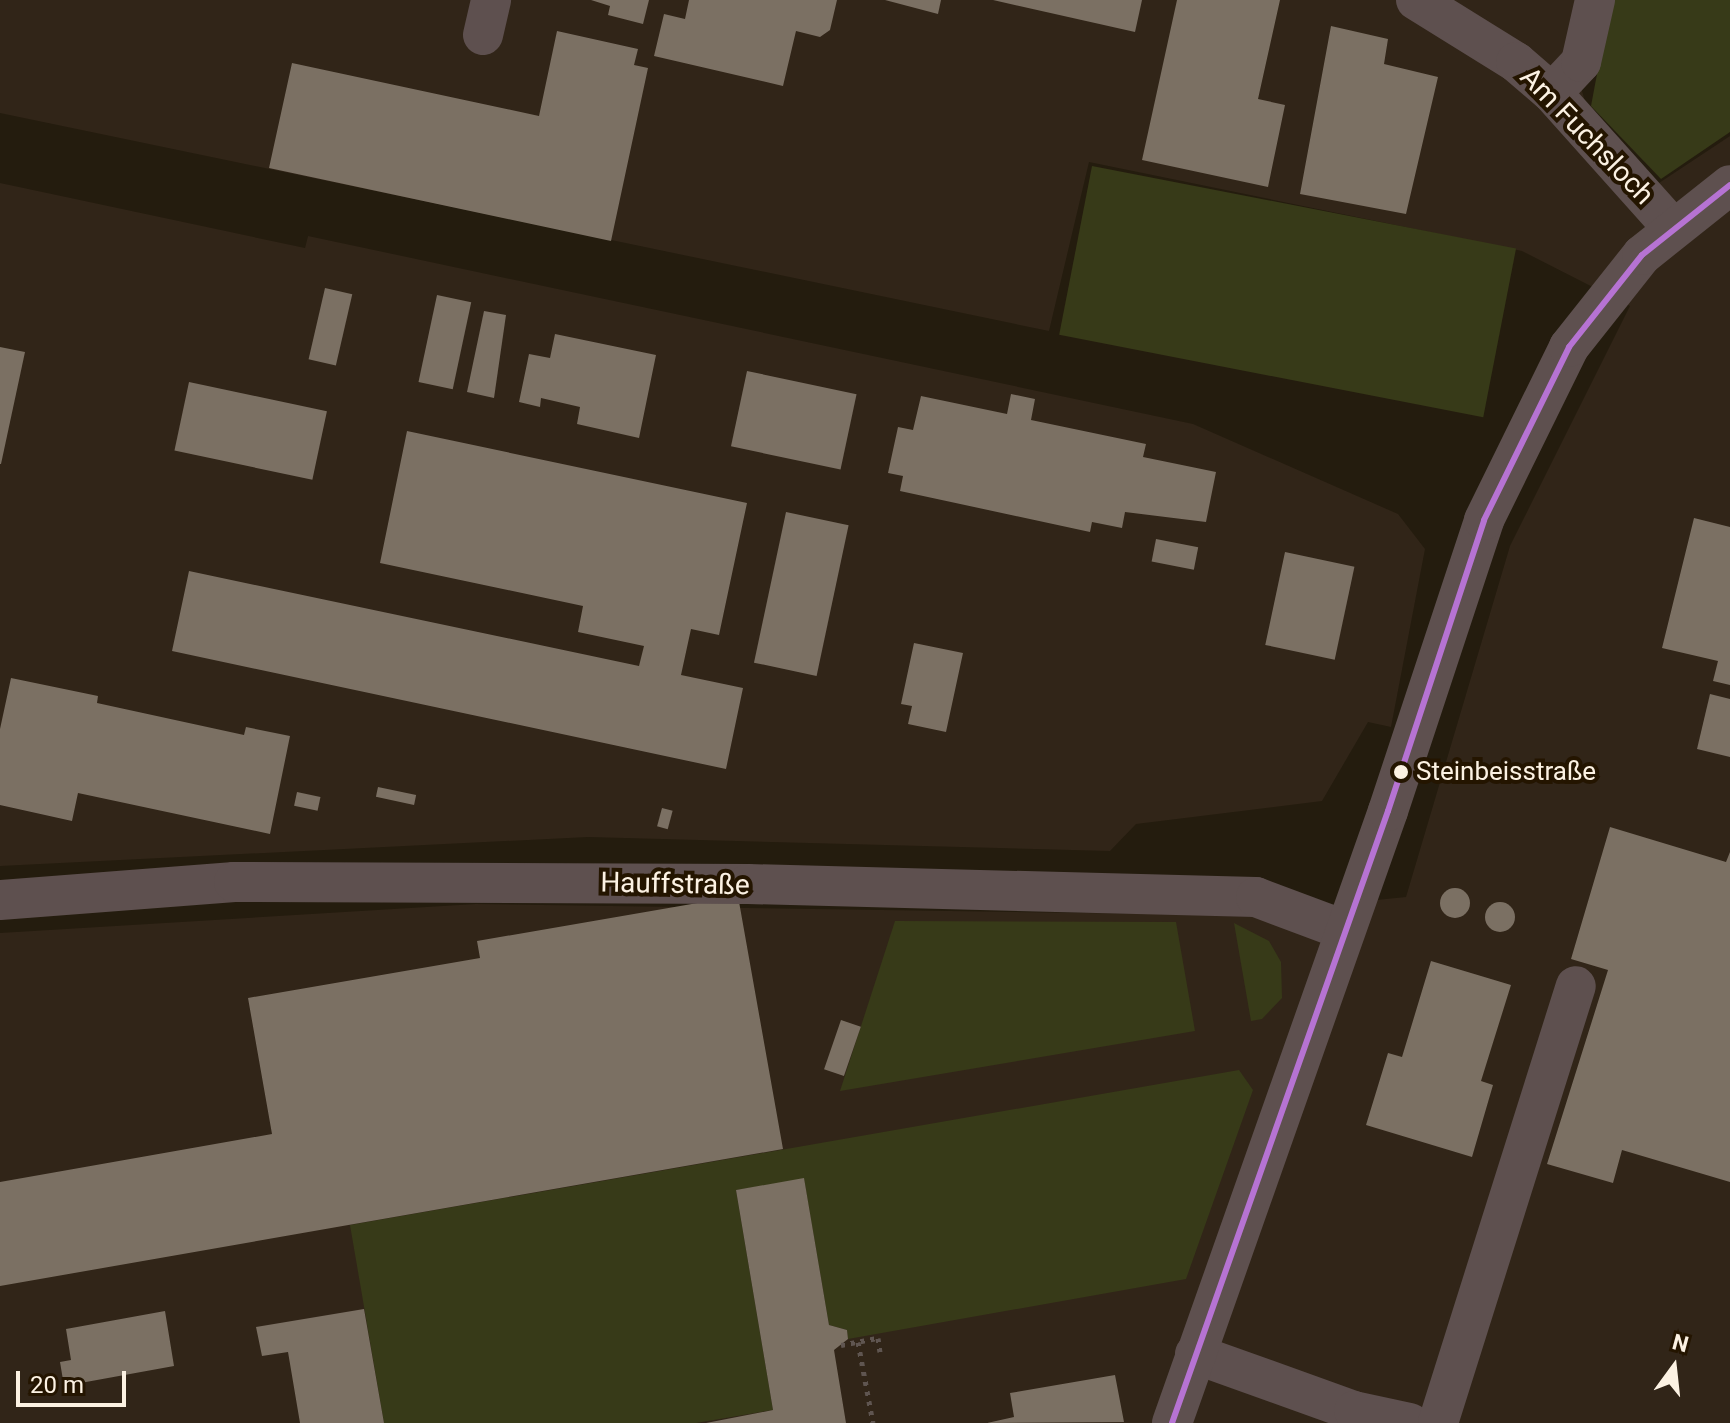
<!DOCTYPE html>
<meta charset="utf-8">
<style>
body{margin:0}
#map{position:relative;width:1730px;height:1423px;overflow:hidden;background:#241c0e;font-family:Roboto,sans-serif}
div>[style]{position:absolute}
.commercial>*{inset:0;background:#312518}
.green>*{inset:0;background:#373a18;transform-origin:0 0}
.building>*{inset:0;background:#7b7063;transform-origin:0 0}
.round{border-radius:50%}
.path>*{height:5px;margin-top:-2.5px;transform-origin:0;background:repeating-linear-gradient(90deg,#5f5550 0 4px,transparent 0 10px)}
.minor>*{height:40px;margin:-20px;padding:0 20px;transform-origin:20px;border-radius:20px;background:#5e504f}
.bus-1>*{height:6px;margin:-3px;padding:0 3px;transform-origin:3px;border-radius:3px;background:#b673d3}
.dots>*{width:22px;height:22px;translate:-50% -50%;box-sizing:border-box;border:4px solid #241500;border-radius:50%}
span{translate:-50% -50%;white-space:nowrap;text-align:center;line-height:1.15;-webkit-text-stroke:8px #241500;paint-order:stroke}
.bus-label{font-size:26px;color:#fcf2e3}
.left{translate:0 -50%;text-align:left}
.street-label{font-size:28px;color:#fcf2e3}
.north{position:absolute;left:1634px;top:1327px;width:80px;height:80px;-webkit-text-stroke:6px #241500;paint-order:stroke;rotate:15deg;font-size:22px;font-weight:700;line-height:32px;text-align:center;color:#fcf2e3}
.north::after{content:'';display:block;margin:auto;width:28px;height:36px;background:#fcf2e3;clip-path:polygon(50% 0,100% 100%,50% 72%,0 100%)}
.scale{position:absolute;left:16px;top:1371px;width:110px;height:36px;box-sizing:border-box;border:4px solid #fcf2e3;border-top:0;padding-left:10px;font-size:24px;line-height:28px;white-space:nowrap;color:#fcf2e3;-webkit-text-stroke:6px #241500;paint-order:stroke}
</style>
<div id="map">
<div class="commercial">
<i style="clip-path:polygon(0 0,1578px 0,1570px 50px,1587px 108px,1656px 185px,1730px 136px,1730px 1423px,0 1423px,0 933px,476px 904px,1229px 915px,1406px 897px,1510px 546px,1630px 306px,1522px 251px,1089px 162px,1049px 331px,0 113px)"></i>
<i style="clip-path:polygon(0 183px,305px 248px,308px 236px,1193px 424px,1398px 514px,1425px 549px,1391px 727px,1368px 722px,1322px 801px,1136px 824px,1110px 851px,588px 837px,0 866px)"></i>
</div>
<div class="green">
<i style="clip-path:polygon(1611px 0,1730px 0,1730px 132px,1661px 179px,1591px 106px)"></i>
<i style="left:1092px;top:166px;width:432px;height:172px;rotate:11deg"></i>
<i style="clip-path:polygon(895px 921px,1176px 922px,1195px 1031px,840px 1091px)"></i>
<i style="clip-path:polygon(1234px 923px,1269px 941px,1281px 962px,1282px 998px,1262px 1019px,1251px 1021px)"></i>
<i style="clip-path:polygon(1239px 1070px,1253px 1090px,1186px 1279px,848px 1339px,847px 1330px,829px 1325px,804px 1179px,736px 1190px,773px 1410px,696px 1423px,384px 1423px,350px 1225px)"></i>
</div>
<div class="building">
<i style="clip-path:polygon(591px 0,649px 0,643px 24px,608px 15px,610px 6px)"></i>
<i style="clip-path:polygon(689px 0,837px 0,830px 30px,820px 37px,796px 31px,783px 86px,654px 56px,664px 14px,685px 19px)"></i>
<i style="clip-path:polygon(885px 0,941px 0,938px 14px)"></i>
<i style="clip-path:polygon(993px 0,1142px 0,1135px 32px)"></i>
<i style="clip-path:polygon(1177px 0,1280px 0,1258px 99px,1285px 105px,1268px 187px,1142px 160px)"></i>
<i style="clip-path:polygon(1331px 26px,1388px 39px,1384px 64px,1438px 77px,1406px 214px,1300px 194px)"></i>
<i style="clip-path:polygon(557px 31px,638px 49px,634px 65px,648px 68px,611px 241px,269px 168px,292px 63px,539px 116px)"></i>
<i style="left:325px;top:288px;width:28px;height:73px;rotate:13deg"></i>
<i style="left:437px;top:295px;width:35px;height:89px;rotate:12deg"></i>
<i style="clip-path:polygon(484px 311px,506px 315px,494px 398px,467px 392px)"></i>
<i style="clip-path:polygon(555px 334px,656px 355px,639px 438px,577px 424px,580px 407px,541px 398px,540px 407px,519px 402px,529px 354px,550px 358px)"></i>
<i style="clip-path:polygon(0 347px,25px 352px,1px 464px,0 464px)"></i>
<i style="left:747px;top:371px;width:112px;height:77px;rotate:12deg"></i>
<i style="left:189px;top:382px;width:141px;height:70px;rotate:12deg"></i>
<i style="clip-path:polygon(1011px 394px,1035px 399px,1031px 420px,1146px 444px,1143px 457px,1216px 472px,1206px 522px,1125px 512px,1122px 528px,1092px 522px,1090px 532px,900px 491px,903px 476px,888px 473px,898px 427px,913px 430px,921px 396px,1007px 414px)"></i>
<i style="clip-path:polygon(407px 431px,747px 503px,719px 635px,691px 629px,681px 675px,743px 688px,726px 769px,172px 651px,189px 571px,639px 666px,644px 646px,578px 632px,583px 606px,380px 563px)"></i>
<i style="left:786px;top:512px;width:64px;height:154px;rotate:12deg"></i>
<i style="clip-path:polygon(1694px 518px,1730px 527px,1730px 685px,1713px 681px,1718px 661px,1662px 648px)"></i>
<i style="left:1156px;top:539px;width:43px;height:23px;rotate:11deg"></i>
<i style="left:1285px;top:552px;width:71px;height:95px;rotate:12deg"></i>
<i style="clip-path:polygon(914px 643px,963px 653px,946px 732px,908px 724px,912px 706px,901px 704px)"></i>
<i style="clip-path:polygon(11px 678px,98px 696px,97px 703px,244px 735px,246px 727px,290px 736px,270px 834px,78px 793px,72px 821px,0 805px,0 729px)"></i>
<i style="clip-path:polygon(1710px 694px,1730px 699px,1730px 757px,1697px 749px)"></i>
<i style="left:378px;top:787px;width:39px;height:10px;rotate:12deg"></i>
<i style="left:297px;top:792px;width:24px;height:14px;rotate:12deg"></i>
<i style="left:662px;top:808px;width:11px;height:19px;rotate:15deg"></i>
<i style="clip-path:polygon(1610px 827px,1726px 862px,1730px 852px,1730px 1182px,1622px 1150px,1613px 1183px,1547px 1164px,1608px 970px,1571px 959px)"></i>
<i class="round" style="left:1440px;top:888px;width:30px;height:30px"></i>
<i style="clip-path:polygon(738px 896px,783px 1149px,0 1286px,0 1182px,272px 1134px,248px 998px,480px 958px,477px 941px)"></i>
<i class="round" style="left:1485px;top:902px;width:30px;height:30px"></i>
<i style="clip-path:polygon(1431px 961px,1511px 985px,1481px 1081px,1493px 1085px,1472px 1157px,1366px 1125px,1388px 1053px,1402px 1057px)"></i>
<i style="left:841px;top:1020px;width:21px;height:52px;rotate:19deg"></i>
<i style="clip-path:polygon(804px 1178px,829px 1325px,847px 1330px,848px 1339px,834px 1350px,846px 1423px,706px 1423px,773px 1410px,736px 1190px)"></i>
<i style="clip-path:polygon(364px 1309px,384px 1423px,300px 1423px,288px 1352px,262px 1356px,256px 1327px)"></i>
<i style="clip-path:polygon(165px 1311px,174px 1366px,64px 1386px,60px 1362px,71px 1360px,66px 1329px)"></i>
<i style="clip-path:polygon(1115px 1375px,1124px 1422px,987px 1423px,1014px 1417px,1010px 1393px)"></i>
</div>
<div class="path">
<i style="left:858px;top:1342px;width:82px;rotate:79.5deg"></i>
<i style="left:841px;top:1345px;width:38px;rotate:-11deg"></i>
<i style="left:878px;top:1338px;width:14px;rotate:82deg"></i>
</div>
<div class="minor">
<i style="left:1416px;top:0;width:118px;rotate:31.8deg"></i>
<i style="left:1516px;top:62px;width:48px;rotate:40.7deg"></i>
<i style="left:1552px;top:93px;width:180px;rotate:48.2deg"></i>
<i style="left:483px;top:35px;width:36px;rotate:-77deg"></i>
<i style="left:1552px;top:93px;width:42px;rotate:-46.9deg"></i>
<i style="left:1581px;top:62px;width:64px;rotate:-77.3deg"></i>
<i style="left:0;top:900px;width:235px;rotate:-4.4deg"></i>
<i style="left:234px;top:882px;width:514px;rotate:0.22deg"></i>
<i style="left:748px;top:884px;width:508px;rotate:1.47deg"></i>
<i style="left:1256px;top:897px;width:94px;rotate:20.6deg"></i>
<i style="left:1195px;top:1354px;width:169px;rotate:19.7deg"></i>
<i style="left:1354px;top:1411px;width:57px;rotate:12.1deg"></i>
<i style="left:1172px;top:1423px;width:649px;rotate:-70.56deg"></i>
<i style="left:1388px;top:811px;width:306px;rotate:-71.7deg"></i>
<i style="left:1484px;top:520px;width:193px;rotate:-63.8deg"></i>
<i style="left:1569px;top:347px;width:117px;rotate:-51.6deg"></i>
<i style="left:1642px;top:255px;width:112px;rotate:-38.5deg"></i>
<i style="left:1438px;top:1423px;width:458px;rotate:-72.5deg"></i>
</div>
<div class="bus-1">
<i style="left:1172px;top:1423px;width:649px;rotate:-70.56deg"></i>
<i style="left:1388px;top:811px;width:306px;rotate:-71.7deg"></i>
<i style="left:1484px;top:520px;width:193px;rotate:-63.8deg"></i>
<i style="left:1569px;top:347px;width:117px;rotate:-51.6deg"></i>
<i style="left:1642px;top:255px;width:112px;rotate:-38.5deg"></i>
</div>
<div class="dots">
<i style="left:1401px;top:772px;background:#fcf2e3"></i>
</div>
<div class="bus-label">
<span class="left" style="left:1416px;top:772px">Steinbeisstraße</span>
</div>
<div class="street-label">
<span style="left:1587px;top:136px;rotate:46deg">Am Fuchsloch</span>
<span style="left:675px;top:884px;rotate:1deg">Hauffstraße</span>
</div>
<div class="north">N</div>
<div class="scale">20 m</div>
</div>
